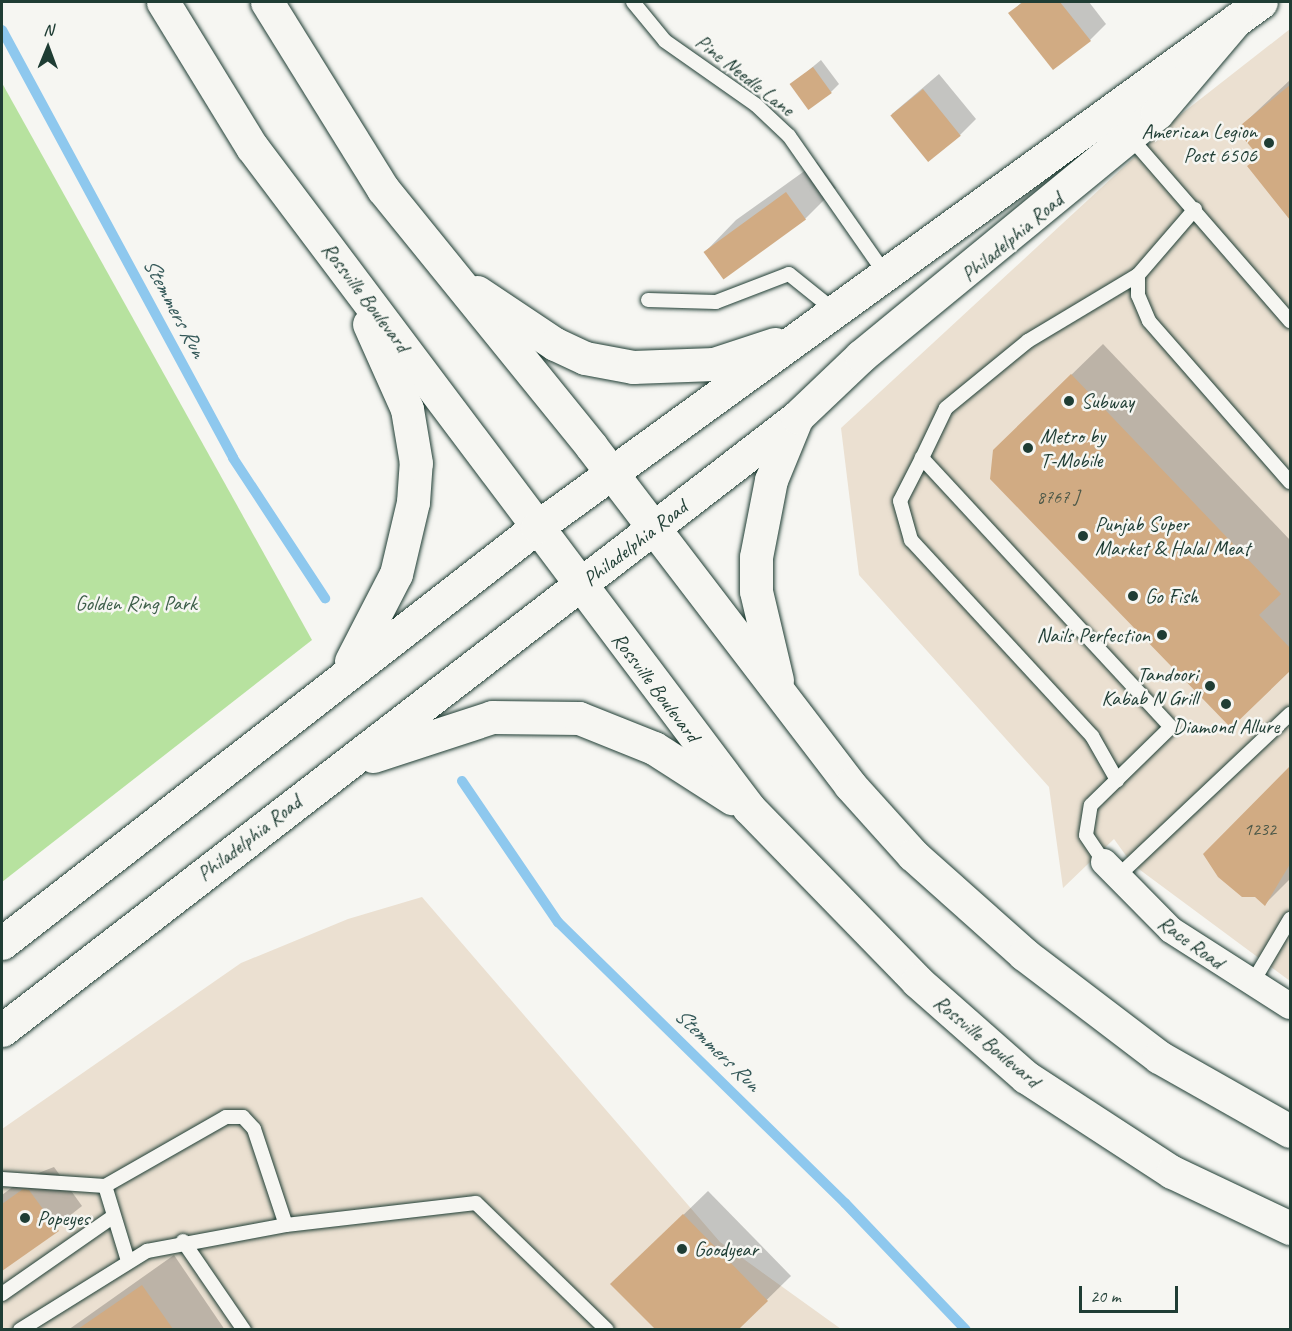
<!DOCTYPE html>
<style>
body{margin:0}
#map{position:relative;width:1292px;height:1331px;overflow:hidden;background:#f6f6f2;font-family:Caveat,sans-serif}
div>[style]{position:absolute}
.built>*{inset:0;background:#ebe0d1}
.green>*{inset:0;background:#b7e29f}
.shadow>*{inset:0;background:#0003}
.stream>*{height:10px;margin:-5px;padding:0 5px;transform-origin:5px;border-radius:5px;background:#8ec8ee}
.building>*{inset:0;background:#d1ab83;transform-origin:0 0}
.roads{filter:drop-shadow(0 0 2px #1f3d34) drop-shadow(0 0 2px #1f3d34)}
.lane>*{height:14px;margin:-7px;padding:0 7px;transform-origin:7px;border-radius:7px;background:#f6f6f2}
.street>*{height:26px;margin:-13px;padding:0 13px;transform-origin:13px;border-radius:13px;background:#f6f6f2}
.secondary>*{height:33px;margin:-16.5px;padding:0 16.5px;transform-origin:16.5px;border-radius:16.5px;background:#f6f6f2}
.dots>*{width:16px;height:16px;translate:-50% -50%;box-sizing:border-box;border:3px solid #f6f6f2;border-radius:50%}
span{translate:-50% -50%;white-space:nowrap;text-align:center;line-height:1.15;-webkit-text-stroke:5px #f6f6f2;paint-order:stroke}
.number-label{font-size:18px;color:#4c5848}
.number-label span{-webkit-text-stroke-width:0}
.street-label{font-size:21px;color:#1f3d34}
.poi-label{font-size:21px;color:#1f3d34}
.right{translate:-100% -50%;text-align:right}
.left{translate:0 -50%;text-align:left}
.park-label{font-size:21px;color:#3d5e49}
.water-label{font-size:22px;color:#355959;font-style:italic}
.frame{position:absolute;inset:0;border:3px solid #1f3d34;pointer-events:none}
.north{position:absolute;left:18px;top:18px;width:60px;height:60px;-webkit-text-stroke:4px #f6f6f2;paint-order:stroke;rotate:1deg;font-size:16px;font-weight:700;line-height:24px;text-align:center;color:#1f3d34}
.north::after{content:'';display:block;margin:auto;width:21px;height:27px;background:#1f3d34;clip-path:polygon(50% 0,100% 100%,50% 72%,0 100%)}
.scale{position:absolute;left:1079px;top:1286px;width:99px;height:27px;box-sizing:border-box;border:3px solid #1f3d34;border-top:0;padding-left:8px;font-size:18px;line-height:21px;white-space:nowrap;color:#1f3d34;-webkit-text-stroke:4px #f6f6f2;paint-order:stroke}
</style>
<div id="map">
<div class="built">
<i style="clip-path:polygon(1290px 29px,1290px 981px,1132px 864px,1114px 839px,1063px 888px,1049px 787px,859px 575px,841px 428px,1180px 115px)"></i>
<i style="clip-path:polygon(422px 897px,720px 1242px,841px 1329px,2px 1329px,2px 1129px,241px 963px,348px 919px)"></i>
</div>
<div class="green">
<i style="clip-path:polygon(2px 83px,312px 640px,2px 882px)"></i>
</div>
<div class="shadow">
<i style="clip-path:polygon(1022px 2px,1089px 2px,1106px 24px,1090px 40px,1010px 13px)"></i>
<i style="clip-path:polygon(821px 60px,839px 84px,831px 92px,792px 84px)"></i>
<i style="clip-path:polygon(939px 74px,976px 119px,960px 135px,892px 114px)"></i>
<i style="clip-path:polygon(1290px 80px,1290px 218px,1249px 166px,1260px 156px,1238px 129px)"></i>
<i style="clip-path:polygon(817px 162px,836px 188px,805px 219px,705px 252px,736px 220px)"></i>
<i style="clip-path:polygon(1103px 344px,1290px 540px,1290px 669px,1231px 726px,1026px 419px)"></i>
<i style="clip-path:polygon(1290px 768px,1290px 879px,1265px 904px,1205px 855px)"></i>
<i style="clip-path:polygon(54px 1167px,82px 1206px,2px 1269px,2px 1195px,23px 1179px)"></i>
<i style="clip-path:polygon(708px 1191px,791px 1276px,736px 1330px,657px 1330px,612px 1284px)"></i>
<i style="clip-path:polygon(174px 1255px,225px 1330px,68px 1330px)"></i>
</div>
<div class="stream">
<i style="left:2px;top:30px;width:486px;rotate:61.6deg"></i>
<i style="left:233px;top:458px;width:168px;rotate:56.7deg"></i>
<i style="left:462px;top:781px;width:171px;rotate:55.8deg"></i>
<i style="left:558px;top:922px;width:402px;rotate:44.4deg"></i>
<i style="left:845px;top:1203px;width:175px;rotate:46.4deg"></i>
</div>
<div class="building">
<i style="clip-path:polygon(1023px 2px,1060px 2px,1091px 41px,1053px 70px,1008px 13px)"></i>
<i style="left:813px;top:67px;width:32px;height:29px;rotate:54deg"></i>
<i style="clip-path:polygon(1290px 85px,1290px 220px,1247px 166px,1259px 157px,1236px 129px)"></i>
<i style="left:923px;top:89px;width:60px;height:42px;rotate:51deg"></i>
<i style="left:786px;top:192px;width:34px;height:102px;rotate:54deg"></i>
<i style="clip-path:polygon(1071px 374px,1281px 594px,1259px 615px,1290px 648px,1290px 671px,1231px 728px,990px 479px,993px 450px)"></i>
<i style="clip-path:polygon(1290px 766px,1290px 864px,1265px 906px,1255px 897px,1242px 897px,1218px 877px,1203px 854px)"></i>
<i style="clip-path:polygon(23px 1189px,29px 1190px,59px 1231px,2px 1271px,2px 1204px)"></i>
<i style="clip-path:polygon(683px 1214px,768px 1301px,739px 1329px,655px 1329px,610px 1284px)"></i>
<i style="clip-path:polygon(142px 1285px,173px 1329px,78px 1329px)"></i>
</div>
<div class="roads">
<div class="lane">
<i style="left:633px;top:2px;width:50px;rotate:50.6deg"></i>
<i style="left:665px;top:41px;width:111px;rotate:35.1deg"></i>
<i style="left:756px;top:105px;width:45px;rotate:43.2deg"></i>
<i style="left:789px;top:136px;width:169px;rotate:55.1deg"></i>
<i style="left:1130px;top:137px;width:244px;rotate:49deg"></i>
<i style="left:1195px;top:209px;width:87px;rotate:130.8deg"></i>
<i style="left:1138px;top:275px;width:20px;rotate:90deg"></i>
<i style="left:1138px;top:295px;width:28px;rotate:67deg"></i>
<i style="left:1149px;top:321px;width:214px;rotate:48.8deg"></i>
<i style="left:648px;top:300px;width:68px;rotate:1.7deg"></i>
<i style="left:716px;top:302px;width:78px;rotate:-21deg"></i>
<i style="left:789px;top:274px;width:59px;rotate:38.8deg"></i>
<i style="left:922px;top:458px;width:48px;rotate:117.1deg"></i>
<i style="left:900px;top:501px;width:41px;rotate:74.2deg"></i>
<i style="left:911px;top:540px;width:267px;rotate:47.3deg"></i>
<i style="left:1092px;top:736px;width:51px;rotate:60.4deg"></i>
<i style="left:1104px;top:862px;width:32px;rotate:-124deg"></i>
<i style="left:1086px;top:835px;width:30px;rotate:-81deg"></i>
<i style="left:1091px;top:805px;width:112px;rotate:-44.3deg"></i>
<i style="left:1171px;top:727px;width:367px;rotate:-132.8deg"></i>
<i style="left:922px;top:458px;width:55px;rotate:-64.4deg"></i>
<i style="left:946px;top:408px;width:106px;rotate:-39.3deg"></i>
<i style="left:1028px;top:341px;width:128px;rotate:-31deg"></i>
<i style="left:1117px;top:877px;width:238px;rotate:-43.3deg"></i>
<i style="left:1251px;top:985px;width:77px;rotate:-59.4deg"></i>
<i style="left:2px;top:1179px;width:103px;rotate:3.9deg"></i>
<i style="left:183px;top:1241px;width:108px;rotate:55.6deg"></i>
<i style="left:128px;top:1261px;width:78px;rotate:-107deg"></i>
<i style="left:105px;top:1186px;width:139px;rotate:-29.7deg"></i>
<i style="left:226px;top:1117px;width:17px"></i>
<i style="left:243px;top:1117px;width:16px;rotate:47deg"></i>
<i style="left:254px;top:1129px;width:101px;rotate:71.6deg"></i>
<i style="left:2px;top:1294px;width:136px;rotate:-34.9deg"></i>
<i style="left:20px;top:1330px;width:150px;rotate:-31.9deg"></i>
<i style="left:147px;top:1251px;width:141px;rotate:-10.6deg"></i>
<i style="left:286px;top:1225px;width:191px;rotate:-6.6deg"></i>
<i style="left:476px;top:1203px;width:182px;rotate:44.1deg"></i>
</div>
<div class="street">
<i style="left:1104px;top:862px;width:95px;rotate:45.4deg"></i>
<i style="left:1171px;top:930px;width:141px;rotate:32.6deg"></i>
</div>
<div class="secondary">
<i style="left:163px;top:2px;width:170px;rotate:58.5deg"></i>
<i style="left:252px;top:147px;width:827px;rotate:53.06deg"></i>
<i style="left:749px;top:808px;width:241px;rotate:45.8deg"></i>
<i style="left:917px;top:981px;width:145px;rotate:41.4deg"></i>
<i style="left:1026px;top:1077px;width:174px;rotate:33.1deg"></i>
<i style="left:1172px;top:1172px;width:131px;rotate:25.4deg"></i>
<i style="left:267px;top:2px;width:220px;rotate:58.2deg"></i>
<i style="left:383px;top:189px;width:331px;rotate:51deg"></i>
<i style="left:591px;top:446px;width:427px;rotate:52.6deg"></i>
<i style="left:850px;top:785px;width:94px;rotate:48deg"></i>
<i style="left:913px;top:855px;width:149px;rotate:41.7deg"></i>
<i style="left:1024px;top:954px;width:170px;rotate:37.3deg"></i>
<i style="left:1159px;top:1057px;width:150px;rotate:29.5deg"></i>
<i style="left:477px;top:292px;width:94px;rotate:33.7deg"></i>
<i style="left:555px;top:344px;width:33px;rotate:25deg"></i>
<i style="left:585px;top:358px;width:49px;rotate:10.6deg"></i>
<i style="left:633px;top:367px;width:81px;rotate:-2.1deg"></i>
<i style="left:714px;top:364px;width:64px;rotate:-18.2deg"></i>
<i style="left:351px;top:661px;width:98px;rotate:-62.7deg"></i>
<i style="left:396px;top:574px;width:74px;rotate:-76.7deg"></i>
<i style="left:413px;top:502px;width:39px;rotate:-86deg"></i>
<i style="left:416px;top:463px;width:55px;rotate:-99.5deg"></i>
<i style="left:407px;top:409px;width:93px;rotate:-114.1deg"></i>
<i style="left:777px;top:680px;width:91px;rotate:-103.3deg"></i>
<i style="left:756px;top:591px;width:34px;rotate:-90deg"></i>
<i style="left:756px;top:557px;width:78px;rotate:-79deg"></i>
<i style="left:771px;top:480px;width:66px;rotate:-67.7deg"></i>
<i style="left:373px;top:756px;width:125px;rotate:-18.1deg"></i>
<i style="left:492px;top:717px;width:87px;rotate:0.7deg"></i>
<i style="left:579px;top:718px;width:81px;rotate:21.8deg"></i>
<i style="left:654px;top:748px;width:93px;rotate:32.7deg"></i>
<i style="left:2px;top:943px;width:678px;rotate:-37.87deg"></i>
<i style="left:537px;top:527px;width:894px;rotate:-35.95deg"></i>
<i style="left:2px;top:1030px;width:1004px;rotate:-37.63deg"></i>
<i style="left:797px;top:417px;width:88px;rotate:-43.6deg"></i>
<i style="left:861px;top:356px;width:383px;rotate:-39.4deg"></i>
<i style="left:1157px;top:113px;width:122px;rotate:-49.7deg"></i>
</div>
</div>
<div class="dots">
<i style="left:1269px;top:143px;background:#1f3d34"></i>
<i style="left:1069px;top:401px;background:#1f3d34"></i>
<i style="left:1028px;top:448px;background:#1f3d34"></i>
<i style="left:1083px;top:536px;background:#1f3d34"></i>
<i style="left:1133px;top:596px;background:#1f3d34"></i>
<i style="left:1162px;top:635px;background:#1f3d34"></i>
<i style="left:1210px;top:686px;background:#1f3d34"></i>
<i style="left:1226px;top:704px;background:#1f3d34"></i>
<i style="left:25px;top:1218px;background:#1f3d34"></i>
<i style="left:682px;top:1249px;background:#1f3d34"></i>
</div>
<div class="number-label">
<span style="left:1058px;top:497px">8767 J</span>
<span style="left:1260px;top:829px">1232</span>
</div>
<div class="street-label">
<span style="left:745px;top:75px;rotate:38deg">Pine Needle Lane</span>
<span style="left:1012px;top:237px;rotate:-40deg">Philadelphia Road</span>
<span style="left:366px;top:297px;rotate:53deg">Rossville Boulevard</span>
<span style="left:635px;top:543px;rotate:-38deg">Philadelphia Road</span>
<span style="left:656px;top:687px;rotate:53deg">Rossville Boulevard</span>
<span style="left:249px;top:838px;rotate:-38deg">Philadelphia Road</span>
<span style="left:1191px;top:942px;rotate:36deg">Race Road</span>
<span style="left:987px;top:1041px;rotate:40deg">Rossville Boulevard</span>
</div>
<div class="poi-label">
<span class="right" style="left:1257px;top:143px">American Legion<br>Post 6506</span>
<span class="left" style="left:1081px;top:401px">Subway</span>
<span class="left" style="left:1040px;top:448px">Metro by<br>T-Mobile</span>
<span class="left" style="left:1095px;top:536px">Punjab Super<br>Market &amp; Halal Meat</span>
<span class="left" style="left:1145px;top:596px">Go Fish</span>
<span class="right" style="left:1150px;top:635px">Nails Perfection</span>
<span class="right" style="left:1198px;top:686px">Tandoori<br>Kabab N Grill</span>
<span style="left:1226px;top:726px">Diamond Allure</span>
<span class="left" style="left:37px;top:1218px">Popeyes</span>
<span class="left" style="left:694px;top:1249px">Goodyear</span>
</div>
<div class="park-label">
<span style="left:136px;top:603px">Golden Ring Park</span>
</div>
<div class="water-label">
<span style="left:174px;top:308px;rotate:62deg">Stemmers Run</span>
<span style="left:717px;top:1050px;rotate:44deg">Stemmers Run</span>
</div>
<div class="frame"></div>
<div class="north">N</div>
<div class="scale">20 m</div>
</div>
